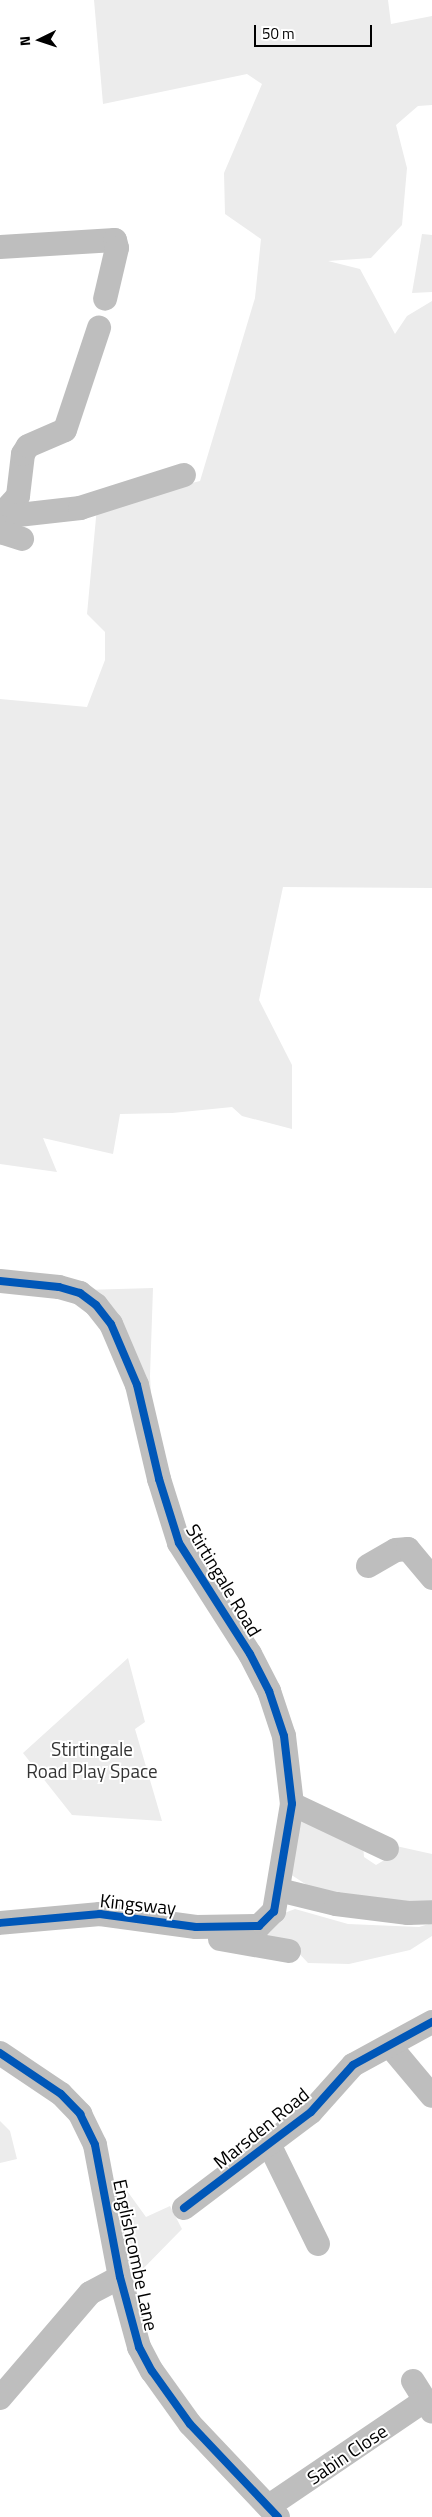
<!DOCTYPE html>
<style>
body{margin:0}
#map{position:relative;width:432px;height:2517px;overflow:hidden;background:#fff;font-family:"Titillium Web",sans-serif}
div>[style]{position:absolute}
.green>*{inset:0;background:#ececec}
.minor>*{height:24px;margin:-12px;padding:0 12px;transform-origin:12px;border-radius:12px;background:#bebebe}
.cycleway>*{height:8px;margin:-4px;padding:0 4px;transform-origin:4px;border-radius:4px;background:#0057b8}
span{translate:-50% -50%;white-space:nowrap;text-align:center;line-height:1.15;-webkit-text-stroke:4px #fff;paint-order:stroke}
.street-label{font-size:19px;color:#000}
.park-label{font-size:19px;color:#333}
.north{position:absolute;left:15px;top:15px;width:50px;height:50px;-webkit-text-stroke:4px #fff;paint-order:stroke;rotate:266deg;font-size:14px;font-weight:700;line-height:20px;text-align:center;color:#000}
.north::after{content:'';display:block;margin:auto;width:18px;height:22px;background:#000;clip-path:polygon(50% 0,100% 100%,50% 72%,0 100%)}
.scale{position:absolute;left:254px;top:25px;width:118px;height:22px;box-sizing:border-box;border:2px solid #000;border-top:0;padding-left:6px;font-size:15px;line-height:18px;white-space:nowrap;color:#000;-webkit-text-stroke:4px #fff;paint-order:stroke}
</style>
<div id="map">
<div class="green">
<i style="clip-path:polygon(94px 0,388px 0,391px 24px,432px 16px,432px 105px,418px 106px,396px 125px,407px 168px,402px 225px,371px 258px,328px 261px,360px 269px,395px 334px,407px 316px,432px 301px,432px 888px,283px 887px,259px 1000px,292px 1065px,292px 1129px,242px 1116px,232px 1107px,172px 1113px,120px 1114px,113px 1154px,43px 1138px,57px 1172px,0 1164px,0 699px,87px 707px,105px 660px,105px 632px,87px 614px,97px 507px,200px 481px,255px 298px,261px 239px,225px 214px,224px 173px,262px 84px,247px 74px,103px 104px)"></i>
<i style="clip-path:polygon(422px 234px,432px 235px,432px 292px,412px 293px)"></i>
<i style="clip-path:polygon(153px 1288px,150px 1376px,153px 1429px,84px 1290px)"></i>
<i style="clip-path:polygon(128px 1658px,145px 1722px,135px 1729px,162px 1821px,72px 1815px,23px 1753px)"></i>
<i style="clip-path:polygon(298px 1813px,363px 1844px,364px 1857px,376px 1865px,391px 1856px,396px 1846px,432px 1854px,432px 1904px,316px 1891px,290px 1874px)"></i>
<i style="clip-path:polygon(295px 1909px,348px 1924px,419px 1927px,432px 1923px,432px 1936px,410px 1950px,349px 1964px,308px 1963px,294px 1948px,259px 1934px,279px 1915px)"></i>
<i style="clip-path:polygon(0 2121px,10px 2131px,17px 2159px,0 2163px)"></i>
<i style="clip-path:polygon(125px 2188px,146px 2217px,170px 2206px,182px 2229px,136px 2276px,121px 2189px)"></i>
</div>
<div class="minor">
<i style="left:0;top:247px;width:115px;rotate:-3.5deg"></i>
<i style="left:115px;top:240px;width:8px;rotate:76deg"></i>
<i style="left:117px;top:248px;width:52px;rotate:103.2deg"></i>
<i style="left:0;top:516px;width:27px;rotate:-48deg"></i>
<i style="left:18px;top:496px;width:42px;rotate:-83.2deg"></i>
<i style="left:23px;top:454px;width:9px;rotate:-58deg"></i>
<i style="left:28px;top:446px;width:40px;rotate:-23.4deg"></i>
<i style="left:65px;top:430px;width:108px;rotate:-71.6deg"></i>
<i style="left:0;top:517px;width:81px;rotate:-6.4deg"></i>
<i style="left:80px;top:508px;width:109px;rotate:-17.6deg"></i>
<i style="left:0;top:527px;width:7px;rotate:56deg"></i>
<i style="left:4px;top:533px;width:19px;rotate:18deg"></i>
<i style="left:0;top:1281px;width:59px;rotate:5.8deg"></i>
<i style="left:59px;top:1287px;width:22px;rotate:16deg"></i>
<i style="left:80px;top:1293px;width:20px;rotate:37deg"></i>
<i style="left:96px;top:1305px;width:24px;rotate:52deg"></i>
<i style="left:111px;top:1324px;width:66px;rotate:66.9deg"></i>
<i style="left:137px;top:1385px;width:97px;rotate:76.8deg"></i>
<i style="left:159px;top:1479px;width:67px;rotate:72.6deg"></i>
<i style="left:179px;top:1543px;width:132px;rotate:57.4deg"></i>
<i style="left:250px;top:1654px;width:42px;rotate:62.8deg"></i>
<i style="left:269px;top:1691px;width:47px;rotate:71.6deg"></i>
<i style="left:284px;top:1736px;width:68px;rotate:83.3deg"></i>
<i style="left:292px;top:1804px;width:109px;rotate:99.5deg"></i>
<i style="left:274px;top:1911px;width:21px;rotate:135deg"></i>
<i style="left:259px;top:1926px;width:63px;rotate:179.1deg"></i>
<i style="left:196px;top:1927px;width:97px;rotate:-172.3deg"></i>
<i style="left:100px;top:1914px;width:100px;rotate:174.9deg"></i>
<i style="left:368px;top:1566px;width:32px;rotate:-30deg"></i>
<i style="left:396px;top:1550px;width:12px;rotate:-5deg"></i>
<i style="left:408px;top:1549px;width:38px;rotate:50deg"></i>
<i style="left:292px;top:1804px;width:105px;rotate:25.3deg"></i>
<i style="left:279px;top:1890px;width:59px;rotate:13.8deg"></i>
<i style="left:336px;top:1904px;width:73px;rotate:7.1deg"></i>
<i style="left:408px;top:1913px;width:24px;rotate:-2deg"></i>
<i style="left:220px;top:1939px;width:70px;rotate:9.9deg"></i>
<i style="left:390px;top:2046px;width:65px;rotate:50deg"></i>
<i style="left:0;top:2053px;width:73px;rotate:33.9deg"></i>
<i style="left:61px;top:2094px;width:28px;rotate:46deg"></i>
<i style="left:80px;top:2114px;width:34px;rotate:64deg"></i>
<i style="left:95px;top:2145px;width:134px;rotate:79.3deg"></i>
<i style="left:120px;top:2277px;width:73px;rotate:74.8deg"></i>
<i style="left:139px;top:2347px;width:27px;rotate:62deg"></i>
<i style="left:152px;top:2371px;width:65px;rotate:54.4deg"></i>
<i style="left:190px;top:2424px;width:128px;rotate:46.6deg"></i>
<i style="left:270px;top:2146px;width:109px;rotate:63.9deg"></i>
<i style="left:184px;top:2208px;width:159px;rotate:-37.1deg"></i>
<i style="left:311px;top:2112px;width:63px;rotate:-48.2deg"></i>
<i style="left:353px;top:2065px;width:90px;rotate:-28.6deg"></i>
<i style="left:413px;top:2381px;width:36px;rotate:58deg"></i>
<i style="left:0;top:2398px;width:138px;rotate:-49.4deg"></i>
<i style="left:90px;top:2293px;width:34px;rotate:-28deg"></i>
<i style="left:269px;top:2506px;width:187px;rotate:-34.1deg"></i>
</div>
<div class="cycleway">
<i style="left:0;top:1281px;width:59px;rotate:5.8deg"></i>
<i style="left:59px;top:1287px;width:22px;rotate:16deg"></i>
<i style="left:80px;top:1293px;width:20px;rotate:37deg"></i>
<i style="left:96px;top:1305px;width:24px;rotate:52deg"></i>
<i style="left:111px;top:1324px;width:66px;rotate:66.9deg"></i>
<i style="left:137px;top:1385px;width:97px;rotate:76.8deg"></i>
<i style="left:159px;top:1479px;width:67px;rotate:72.6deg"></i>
<i style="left:179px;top:1543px;width:132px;rotate:57.4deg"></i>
<i style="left:250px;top:1654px;width:42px;rotate:62.8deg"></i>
<i style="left:269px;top:1691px;width:47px;rotate:71.6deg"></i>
<i style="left:284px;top:1736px;width:68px;rotate:83.3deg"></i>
<i style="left:292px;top:1804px;width:109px;rotate:99.5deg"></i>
<i style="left:274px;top:1911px;width:21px;rotate:135deg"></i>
<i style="left:259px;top:1926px;width:63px;rotate:179.1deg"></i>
<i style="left:196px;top:1927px;width:97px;rotate:-172.3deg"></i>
<i style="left:100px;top:1914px;width:100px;rotate:174.9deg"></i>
<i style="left:0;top:2053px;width:73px;rotate:33.9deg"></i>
<i style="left:61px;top:2094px;width:28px;rotate:46deg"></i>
<i style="left:80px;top:2114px;width:34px;rotate:64deg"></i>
<i style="left:95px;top:2145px;width:134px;rotate:79.3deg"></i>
<i style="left:120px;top:2277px;width:73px;rotate:74.8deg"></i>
<i style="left:139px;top:2347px;width:27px;rotate:62deg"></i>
<i style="left:152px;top:2371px;width:65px;rotate:54.4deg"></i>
<i style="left:190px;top:2424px;width:128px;rotate:46.6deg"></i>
<i style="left:184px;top:2208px;width:159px;rotate:-37.1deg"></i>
<i style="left:311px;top:2112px;width:63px;rotate:-48.2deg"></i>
<i style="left:353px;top:2065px;width:90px;rotate:-28.6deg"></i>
</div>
<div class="street-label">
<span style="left:224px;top:1580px;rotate:59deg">Stirtingale Road</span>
<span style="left:138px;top:1904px;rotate:6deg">Kingsway</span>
<span style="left:261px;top:2128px;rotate:-39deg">Marsden Road</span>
<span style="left:136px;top:2255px;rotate:78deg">Englishcombe Lane</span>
<span style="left:347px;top:2454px;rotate:-34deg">Sabin Close</span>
</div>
<div class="park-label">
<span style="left:92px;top:1760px">Stirtingale<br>Road Play Space</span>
</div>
<div class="north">N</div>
<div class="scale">50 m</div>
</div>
